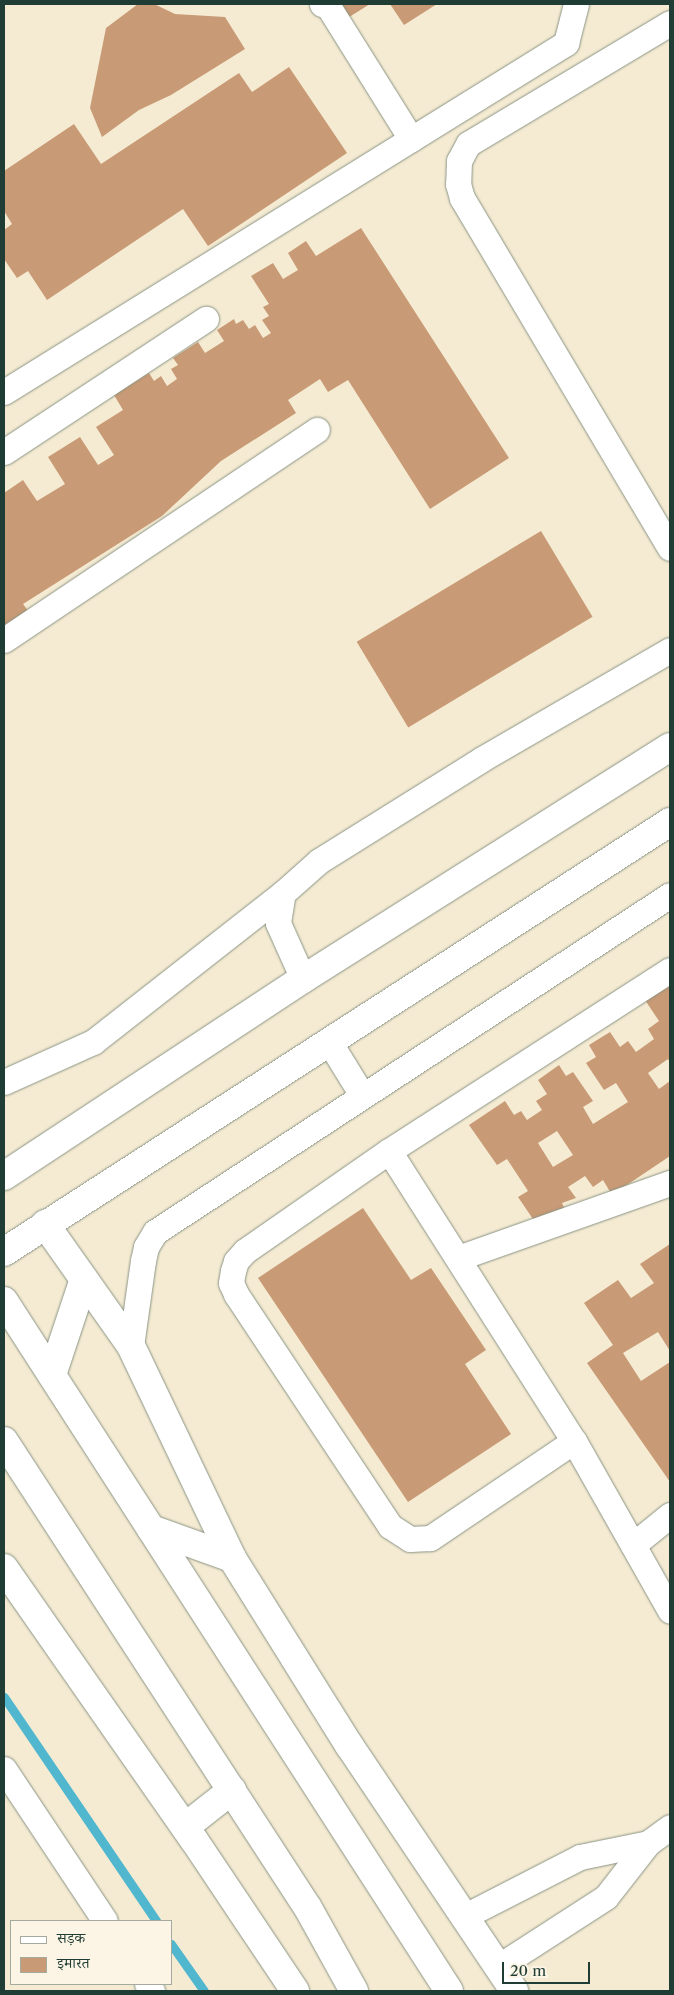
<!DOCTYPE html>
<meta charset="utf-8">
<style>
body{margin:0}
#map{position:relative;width:674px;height:1995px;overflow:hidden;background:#f5ebd3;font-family:"Libre Caslon Text","Noto Serif Devanagari",serif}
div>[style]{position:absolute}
.stream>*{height:9px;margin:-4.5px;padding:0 4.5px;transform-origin:4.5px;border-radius:4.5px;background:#50b7ce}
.building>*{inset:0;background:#c89a75;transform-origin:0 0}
.roads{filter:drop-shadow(0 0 1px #8a9484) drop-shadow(0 0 1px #8a9484)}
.minor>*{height:25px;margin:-12.5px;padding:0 12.5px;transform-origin:12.5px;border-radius:12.5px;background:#fff}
.tertiary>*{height:28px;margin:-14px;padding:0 14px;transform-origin:14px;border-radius:14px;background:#fff}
.secondary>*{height:28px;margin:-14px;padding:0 14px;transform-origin:14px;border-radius:14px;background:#fff}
span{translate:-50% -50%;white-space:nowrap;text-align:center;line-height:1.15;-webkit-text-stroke:4px #fcf5e5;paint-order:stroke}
.frame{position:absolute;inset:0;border:5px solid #1f3d34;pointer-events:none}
.legend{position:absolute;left:10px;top:1920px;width:162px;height:65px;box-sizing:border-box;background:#fcf5e5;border:1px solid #a4ab9e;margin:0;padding:6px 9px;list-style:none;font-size:15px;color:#1f3d34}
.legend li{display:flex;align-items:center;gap:10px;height:25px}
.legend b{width:25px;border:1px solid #a4ab9e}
.scale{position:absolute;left:502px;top:1962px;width:88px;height:22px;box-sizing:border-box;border:2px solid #1f3d34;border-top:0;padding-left:6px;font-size:15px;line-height:18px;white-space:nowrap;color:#1f3d34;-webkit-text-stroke:4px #fcf5e5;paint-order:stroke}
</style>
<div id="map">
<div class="stream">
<i style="left:4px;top:1697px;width:271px;rotate:55.8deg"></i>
<i style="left:171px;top:1944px;width:57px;rotate:54.9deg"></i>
</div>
<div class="building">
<i style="clip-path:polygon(138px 4px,154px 4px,175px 14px,225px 17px,245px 49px,171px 95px,139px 110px,102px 137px,90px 108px,106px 28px)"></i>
<i style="clip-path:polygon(336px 4px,370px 4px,346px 19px)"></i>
<i style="clip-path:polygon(390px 4px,437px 4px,404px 25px)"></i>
<i style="clip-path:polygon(289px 67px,347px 153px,208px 246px,183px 209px,47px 300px,28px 271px,17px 278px,4px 259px,4px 230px,12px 224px,4px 211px,4px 171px,74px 124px,101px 164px,239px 73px,252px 92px)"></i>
<i style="clip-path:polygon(361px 228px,509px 458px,430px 509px,348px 380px,328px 392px,320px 379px,288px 400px,296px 413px,221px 461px,162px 516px,23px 604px,29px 612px,4px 629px,4px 493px,23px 480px,37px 501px,65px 484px,48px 457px,80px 437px,98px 465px,114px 455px,96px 427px,123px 410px,114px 395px,149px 373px,154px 381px,161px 376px,167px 386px,177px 379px,171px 369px,178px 365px,173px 358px,198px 342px,205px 353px,224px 341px,217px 330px,234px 319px,236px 324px,243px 320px,249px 329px,255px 325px,263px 338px,271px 333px,262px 320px,269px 316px,263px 307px,269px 304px,251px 276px,273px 263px,283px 279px,298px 270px,288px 253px,306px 241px,316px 256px)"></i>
<i style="left:541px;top:531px;width:100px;height:215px;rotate:59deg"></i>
<i style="clip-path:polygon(evenodd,670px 979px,670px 1063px,668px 1059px,648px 1073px,659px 1089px,670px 1081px,670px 1156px,612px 1195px,603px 1180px,593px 1187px,585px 1176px,568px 1187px,576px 1198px,562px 1203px,566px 1212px,537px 1225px,518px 1197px,528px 1191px,507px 1159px,497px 1165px,469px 1125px,505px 1101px,514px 1115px,521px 1111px,527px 1120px,542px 1110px,536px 1101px,547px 1094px,538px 1080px,559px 1065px,566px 1076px,573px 1072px,593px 1101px,583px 1107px,593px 1124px,628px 1102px,616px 1083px,604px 1090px,586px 1063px,596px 1057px,589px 1045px,610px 1032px,620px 1047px,628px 1041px,636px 1052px,654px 1039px,648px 1029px,659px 1021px,643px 997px,670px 979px,557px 1131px,573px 1155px,553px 1167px,538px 1143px,557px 1131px)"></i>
<i style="clip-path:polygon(363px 1208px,411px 1280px,431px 1268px,486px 1350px,465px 1364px,511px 1434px,408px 1502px,258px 1278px)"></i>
<i style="clip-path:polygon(670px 1244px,670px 1351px,658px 1332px,623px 1353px,641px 1381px,670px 1362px,670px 1482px,587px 1363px,613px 1345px,584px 1303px,618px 1280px,631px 1298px,654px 1283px,640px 1264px)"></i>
</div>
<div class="roads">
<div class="minor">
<i style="left:322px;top:4px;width:6px;rotate:18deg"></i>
<i style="left:328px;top:6px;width:157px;rotate:58deg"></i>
<i style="left:670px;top:23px;width:235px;rotate:149.1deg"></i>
<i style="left:468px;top:144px;width:19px;rotate:118deg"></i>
<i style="left:459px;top:161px;width:23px;rotate:92deg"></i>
<i style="left:458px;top:184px;width:15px;rotate:74deg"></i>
<i style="left:462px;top:198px;width:407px;rotate:59.3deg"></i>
<i style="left:4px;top:392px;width:662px;rotate:-31.84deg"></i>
<i style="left:566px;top:43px;width:40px;rotate:-75.6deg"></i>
<i style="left:4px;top:452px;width:242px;rotate:-33.4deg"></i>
<i style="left:4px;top:640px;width:377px;rotate:-33.9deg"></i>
<i style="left:303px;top:979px;width:61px;rotate:-114.1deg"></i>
<i style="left:278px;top:923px;width:30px;rotate:-81deg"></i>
<i style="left:283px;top:893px;width:48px;rotate:-41.6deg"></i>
<i style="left:319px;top:861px;width:192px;rotate:-32deg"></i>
<i style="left:482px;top:759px;width:217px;rotate:-30.1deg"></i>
<i style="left:330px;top:1043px;width:61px;rotate:58.4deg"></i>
<i style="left:4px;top:1082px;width:98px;rotate:-24.2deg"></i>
<i style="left:93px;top:1042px;width:241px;rotate:-38.1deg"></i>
<i style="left:389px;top:1151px;width:344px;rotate:57.5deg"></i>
<i style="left:574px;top:1441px;width:195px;rotate:60.5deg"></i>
<i style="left:458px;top:1258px;width:225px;rotate:-19.5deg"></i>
<i style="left:131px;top:1346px;width:86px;rotate:-82deg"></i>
<i style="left:143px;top:1261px;width:14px;rotate:-78deg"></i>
<i style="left:146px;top:1247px;width:17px;rotate:-59deg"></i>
<i style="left:155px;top:1232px;width:615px;rotate:-33.2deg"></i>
<i style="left:574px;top:1441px;width:174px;rotate:146deg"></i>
<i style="left:430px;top:1538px;width:20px;rotate:177deg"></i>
<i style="left:410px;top:1539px;width:24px;rotate:-147deg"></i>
<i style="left:390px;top:1526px;width:278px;rotate:-123.6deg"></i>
<i style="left:236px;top:1294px;width:12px;rotate:-114deg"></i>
<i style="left:231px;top:1283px;width:12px;rotate:-81deg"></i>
<i style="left:233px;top:1271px;width:10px;rotate:-73deg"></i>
<i style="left:236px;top:1261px;width:13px;rotate:-48deg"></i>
<i style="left:245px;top:1251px;width:175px;rotate:-34.8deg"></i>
<i style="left:389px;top:1151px;width:334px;rotate:-32.8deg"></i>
<i style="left:633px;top:1545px;width:48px;rotate:-39deg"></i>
<i style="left:4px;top:1769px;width:182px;rotate:56.4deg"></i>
<i style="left:648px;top:1843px;width:27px;rotate:-36deg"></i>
<i style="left:465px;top:1916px;width:129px;rotate:-27.2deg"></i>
<i style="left:580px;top:1857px;width:69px;rotate:-11.6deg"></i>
<i style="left:648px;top:1843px;width:68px;rotate:127.9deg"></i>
<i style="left:606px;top:1897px;width:129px;rotate:147.1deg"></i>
<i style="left:147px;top:1984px;width:9px;rotate:54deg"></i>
</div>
<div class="tertiary">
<i style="left:4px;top:1176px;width:358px;rotate:-33.4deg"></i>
<i style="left:303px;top:979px;width:434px;rotate:-32.3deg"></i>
<i style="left:45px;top:1224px;width:149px;rotate:54.8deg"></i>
<i style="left:131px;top:1346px;width:235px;rotate:64.5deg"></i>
<i style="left:232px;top:1558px;width:221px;rotate:58deg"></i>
<i style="left:349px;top:1745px;width:296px;rotate:56.1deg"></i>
<i style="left:4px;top:1252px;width:793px;rotate:-32.85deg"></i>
<i style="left:4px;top:1568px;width:332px;rotate:55.1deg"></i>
<i style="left:194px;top:1840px;width:182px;rotate:56.2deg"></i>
</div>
<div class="secondary">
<i style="left:4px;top:1301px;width:821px;rotate:57.18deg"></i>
<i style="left:52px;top:1375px;width:101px;rotate:-71.6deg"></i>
<i style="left:4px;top:1441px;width:557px;rotate:56.94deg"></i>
<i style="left:308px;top:1908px;width:95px;rotate:61deg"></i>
<i style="left:151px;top:1529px;width:86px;rotate:19.7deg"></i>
<i style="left:185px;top:1827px;width:60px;rotate:-38.2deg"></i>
</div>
</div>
<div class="frame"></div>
<ul class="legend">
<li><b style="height:6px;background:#fff"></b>सड़क</li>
<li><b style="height:14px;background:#c89a75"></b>इमारत</li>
</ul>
<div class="scale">20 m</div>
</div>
